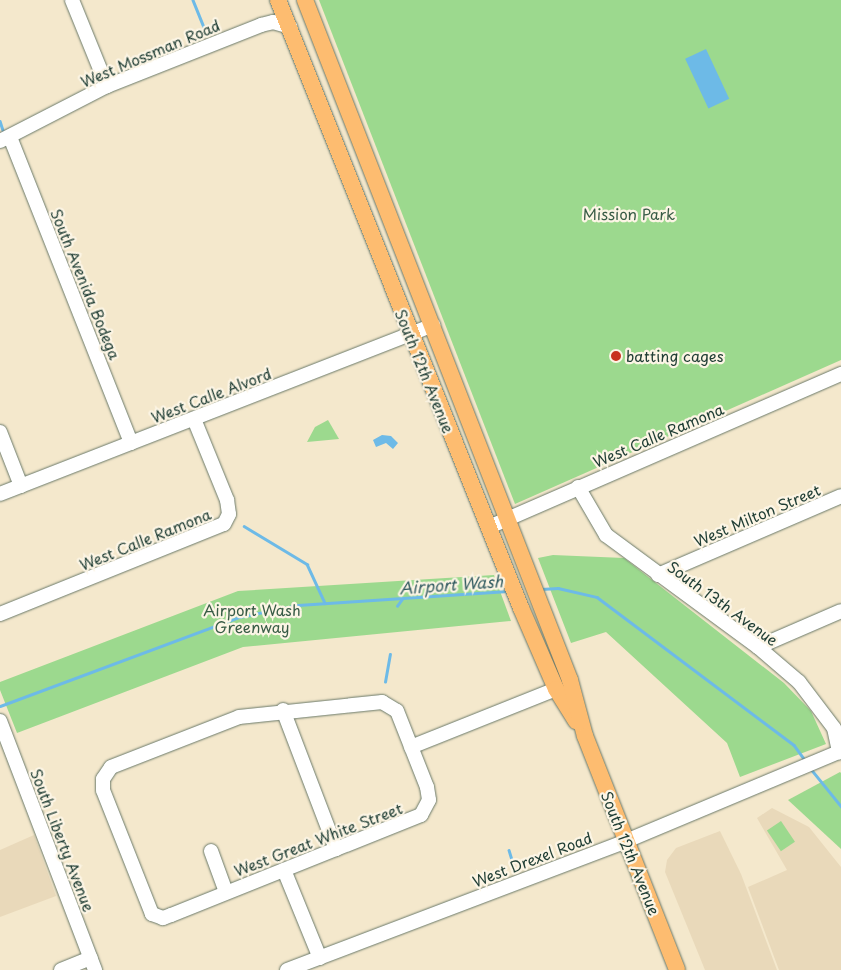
<!DOCTYPE html>
<style>
body{margin:0}
#map{position:relative;width:841px;height:970px;overflow:hidden;background:#f4e8cc;font-family:"Playpen Sans",sans-serif}
div>[style]{position:absolute}
.built>*{inset:0;background:#e9d9ba}
.green>*{inset:0;background:#9cd98e;transform-origin:0 0}
.water>*{inset:0;background:#6dbae7;transform-origin:0 0}
.stream>*{height:2.5px;margin:-1.25px;padding:0 1.25px;transform-origin:1.25px;border-radius:1.25px;background:#6dbae7}
.roads{filter:drop-shadow(0 0 1px #6a7969) drop-shadow(0 0 1px #6a7969)}
.minor>*{height:14px;margin:-7px;padding:0 7px;transform-origin:7px;border-radius:7px;background:#fff}
.major>*{height:16px;margin:-8px;padding:0 8px;transform-origin:8px;border-radius:8px;background:#fdbc70}
.dots>*{width:14px;height:14px;translate:-50% -50%;box-sizing:border-box;border:2px solid #fcf5e5;border-radius:50%}
span{translate:-50% -50%;white-space:nowrap;text-align:center;line-height:1.15;-webkit-text-stroke:4.5px #fcf5e5;paint-order:stroke}
.street-label{font-size:15px;color:#1f3d34}
.park-label{font-size:15px;color:#385c46}
.poi-label{font-size:15px;color:#1f3d34}
.left{translate:0 -50%;text-align:left}
.water-label{font-size:16px;color:#325c61;font-style:italic}
</style>
<div id="map">
<div class="built">
<i style="clip-path:polygon(772px 808px,809px 827px,841px 867px,841px 970px,779px 970px,748px 887px,787px 870px,757px 818px)"></i>
<i style="clip-path:polygon(720px 831px,741px 874px,777px 970px,705px 970px,665px 872px,667px 860px,676px 848px)"></i>
<i style="clip-path:polygon(34px 835px,56px 896px,0 917px,0 850px)"></i>
</div>
<div class="green">
<i style="clip-path:polygon(319px 0,841px 0,841px 360px,515px 504px)"></i>
<i style="clip-path:polygon(328px 420px,339px 439px,307px 442px,315px 427px)"></i>
<i style="clip-path:polygon(553px 555px,624px 558px,784px 683px,811px 711px,826px 744px,740px 777px,727px 743px,606px 632px,571px 643px,538px 558px)"></i>
<i style="clip-path:polygon(494px 575px,511px 621px,243px 647px,17px 733px,0 690px,0 682px,238px 591px)"></i>
<i style="clip-path:polygon(840px 772px,841px 773px,841px 849px,788px 800px)"></i>
<i style="left:781px;top:821px;width:25px;height:17px;rotate:56deg"></i>
</div>
<div class="water">
<i style="left:706px;top:49px;width:55px;height:23px;rotate:65deg"></i>
<i style="clip-path:polygon(382px 435px,391px 436px,398px 443px,393px 449px,386px 443px,376px 447px,373px 440px)"></i>
</div>
<div class="stream">
<i style="left:193px;top:0;width:37px;rotate:68deg"></i>
<i style="left:0;top:121px;width:9px;rotate:72deg"></i>
<i style="left:244px;top:526px;width:74px;rotate:31.1deg"></i>
<i style="left:307px;top:564px;width:43px;rotate:65.2deg"></i>
<i style="left:541px;top:589px;width:17px;rotate:-3deg"></i>
<i style="left:558px;top:588px;width:40px;rotate:13deg"></i>
<i style="left:597px;top:597px;width:246px;rotate:36.9deg"></i>
<i style="left:794px;top:745px;width:19px;rotate:54deg"></i>
<i style="left:397px;top:606px;width:9px;rotate:-54deg"></i>
<i style="left:385px;top:682px;width:28px;rotate:-80deg"></i>
<i style="left:0;top:706px;width:255px;rotate:-20.4deg"></i>
<i style="left:239px;top:617px;width:60px;rotate:-11.5deg"></i>
<i style="left:298px;top:605px;width:210px;rotate:-3.8deg"></i>
<i style="left:811px;top:769px;width:48px;rotate:51deg"></i>
<i style="left:509px;top:850px;width:21px;rotate:73deg"></i>
</div>
<div class="roads">
<div class="minor">
<i style="left:72px;top:0;width:93px;rotate:67.9deg"></i>
<i style="left:10px;top:137px;width:329px;rotate:68.4deg"></i>
<i style="left:0;top:141px;width:120px;rotate:-27.2deg"></i>
<i style="left:107px;top:86px;width:166px;rotate:-21.6deg"></i>
<i style="left:261px;top:25px;width:12px;rotate:-14deg"></i>
<i style="left:273px;top:22px;width:18px;rotate:16deg"></i>
<i style="left:0;top:432px;width:58px;rotate:68.7deg"></i>
<i style="left:578px;top:487px;width:56px;rotate:59.7deg"></i>
<i style="left:606px;top:535px;width:189px;rotate:36.4deg"></i>
<i style="left:758px;top:647px;width:54px;rotate:40.5deg"></i>
<i style="left:799px;top:682px;width:58px;rotate:52.7deg"></i>
<i style="left:834px;top:728px;width:25px;rotate:78deg"></i>
<i style="left:0;top:494px;width:465px;rotate:-21.3deg"></i>
<i style="left:489px;top:527px;width:384px;rotate:-23.5deg"></i>
<i style="left:658px;top:575px;width:199px;rotate:-23.3deg"></i>
<i style="left:0;top:614px;width:241px;rotate:-21.9deg"></i>
<i style="left:224px;top:524px;width:11px;rotate:-63deg"></i>
<i style="left:229px;top:514px;width:14px;rotate:-98deg"></i>
<i style="left:227px;top:500px;width:87px;rotate:-112.2deg"></i>
<i style="left:758px;top:647px;width:90px;rotate:-23.4deg"></i>
<i style="left:382px;top:702px;width:17px;rotate:31deg"></i>
<i style="left:397px;top:711px;width:82px;rotate:68.5deg"></i>
<i style="left:427px;top:787px;width:13px;rotate:81deg"></i>
<i style="left:429px;top:800px;width:17px;rotate:118deg"></i>
<i style="left:421px;top:815px;width:269px;rotate:158.2deg"></i>
<i style="left:171px;top:915px;width:9px;rotate:159deg"></i>
<i style="left:163px;top:918px;width:12px;rotate:-160deg"></i>
<i style="left:152px;top:914px;width:133px;rotate:-111.6deg"></i>
<i style="left:103px;top:790px;width:11px;rotate:-90deg"></i>
<i style="left:103px;top:779px;width:14px;rotate:-56deg"></i>
<i style="left:111px;top:767px;width:137px;rotate:-21.3deg"></i>
<i style="left:239px;top:717px;width:144px;rotate:-6deg"></i>
<i style="left:283px;top:710px;width:149px;rotate:69.1deg"></i>
<i style="left:0;top:721px;width:267px;rotate:69.1deg"></i>
<i style="left:411px;top:747px;width:156px;rotate:-21.8deg"></i>
<i style="left:211px;top:851px;width:44px;rotate:69.9deg"></i>
<i style="left:284px;top:870px;width:95px;rotate:67.8deg"></i>
<i style="left:61px;top:970px;width:32px;rotate:-22deg"></i>
<i style="left:287px;top:970px;width:363px;rotate:-20.8deg"></i>
<i style="left:626px;top:841px;width:233px;rotate:-22.7deg"></i>
</div>
<div class="major">
<i style="left:278px;top:0;width:655px;rotate:68.21deg"></i>
<i style="left:521px;top:608px;width:88px;rotate:66.6deg"></i>
<i style="left:556px;top:689px;width:38px;rotate:58deg"></i>
<i style="left:305px;top:0;width:730px;rotate:68.71deg"></i>
<i style="left:570px;top:680px;width:58px;rotate:75deg"></i>
<i style="left:585px;top:736px;width:251px;rotate:68.5deg"></i>
</div>
</div>
<div class="dots">
<i style="left:616px;top:356px;background:#c8321e"></i>
</div>
<div class="street-label">
<span style="left:150px;top:53px;rotate:-23deg">West Mossman Road</span>
<span style="left:86px;top:284px;rotate:68deg">South Avenida Bodega</span>
<span style="left:425px;top:371px;rotate:68deg">South 12th Avenue</span>
<span style="left:211px;top:395px;rotate:-21deg">West Calle Alvord</span>
<span style="left:658px;top:435px;rotate:-23deg">West Calle Ramona</span>
<span style="left:757px;top:515px;rotate:-23deg">West Milton Street</span>
<span style="left:145px;top:539px;rotate:-22deg">West Calle Ramona</span>
<span style="left:723px;top:603px;rotate:36deg">South 13th Avenue</span>
<span style="left:318px;top:839px;rotate:-21deg">West Great White Street</span>
<span style="left:63px;top:840px;rotate:69deg">South Liberty Avenue</span>
<span style="left:631px;top:853px;rotate:68deg">South 12th Avenue</span>
<span style="left:532px;top:859px;rotate:-21deg">West Drexel Road</span>
</div>
<div class="park-label">
<span style="left:629px;top:214px">Mission Park</span>
<span style="left:252px;top:618px">Airport Wash<br>Greenway</span>
</div>
<div class="poi-label">
<span class="left" style="left:626px;top:356px">batting cages</span>
</div>
<div class="water-label">
<span style="left:451px;top:584px;rotate:-4deg">Airport Wash</span>
</div>
</div>
